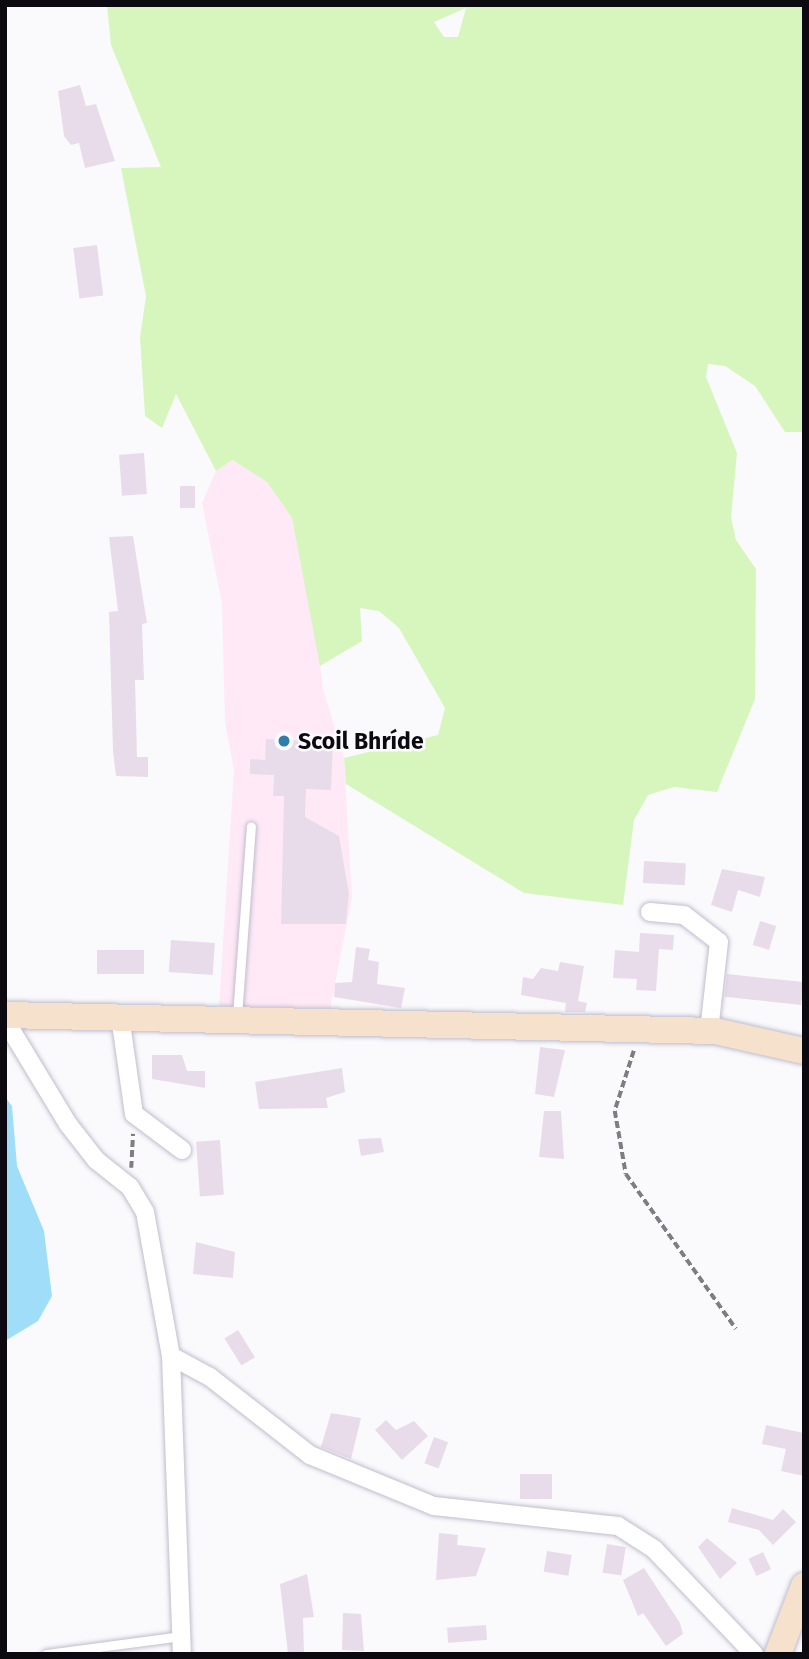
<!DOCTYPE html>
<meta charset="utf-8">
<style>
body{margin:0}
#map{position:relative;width:809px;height:1659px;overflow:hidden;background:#fafafd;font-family:"Fira Sans",sans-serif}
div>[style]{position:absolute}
.education>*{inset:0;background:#ffe9f7}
.green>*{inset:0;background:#d7f6be}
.water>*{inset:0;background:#a0ddf9}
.building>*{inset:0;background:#e9dcea;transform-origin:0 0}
.path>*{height:3.5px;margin-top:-1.75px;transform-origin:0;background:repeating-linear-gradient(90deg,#7f7d82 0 7px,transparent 0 10.5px)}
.roads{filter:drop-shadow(0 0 2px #c0bdcd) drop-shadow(0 0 2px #c0bdcd)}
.lane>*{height:9px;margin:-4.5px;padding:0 4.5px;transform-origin:4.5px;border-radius:4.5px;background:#fff}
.street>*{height:18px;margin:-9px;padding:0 9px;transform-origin:9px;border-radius:9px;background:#fff}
.secondary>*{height:26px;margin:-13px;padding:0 13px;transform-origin:13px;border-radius:13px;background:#f6e1cc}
.dots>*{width:19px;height:19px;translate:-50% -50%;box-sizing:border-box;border:4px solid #fafafd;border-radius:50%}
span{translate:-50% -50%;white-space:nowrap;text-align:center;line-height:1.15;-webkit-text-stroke:5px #fafafd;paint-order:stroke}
.poi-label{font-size:23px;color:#0c0a10;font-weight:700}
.left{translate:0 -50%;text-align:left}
.frame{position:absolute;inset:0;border:7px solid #0c0a10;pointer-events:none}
</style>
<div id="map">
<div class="education">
<i style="clip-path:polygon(231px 460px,267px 481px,292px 518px,314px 612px,323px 689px,344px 758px,352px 898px,330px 1009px,219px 1006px,234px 770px,225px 723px,222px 604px,202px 503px,216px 471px)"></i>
</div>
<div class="green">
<i style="clip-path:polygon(evenodd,107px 5px,804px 5px,804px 432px,785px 432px,755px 386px,725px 366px,708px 364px,706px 377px,737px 453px,731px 517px,736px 540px,756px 569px,755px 699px,717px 792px,674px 787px,648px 795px,634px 820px,623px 905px,524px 893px,346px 784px,344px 758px,438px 735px,445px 708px,399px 628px,379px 611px,360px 608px,362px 641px,320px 666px,292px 518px,267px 482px,232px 460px,216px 471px,176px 394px,162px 428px,145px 416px,140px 337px,146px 296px,121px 168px,161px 167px,111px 45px,107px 5px,466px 8px,458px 37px,444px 37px,434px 22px,466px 8px)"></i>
</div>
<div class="water">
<i style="clip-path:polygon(5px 1097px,12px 1106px,17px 1166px,44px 1231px,52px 1296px,38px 1321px,5px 1341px)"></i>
</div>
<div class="building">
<i style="clip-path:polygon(80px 85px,86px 106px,96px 104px,115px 161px,85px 168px,79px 143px,71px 145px,64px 136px,58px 91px)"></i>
<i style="left:97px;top:245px;width:51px;height:24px;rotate:83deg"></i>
<i style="left:144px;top:453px;width:41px;height:25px;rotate:86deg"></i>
<i style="left:195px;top:486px;width:22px;height:15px;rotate:90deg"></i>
<i style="clip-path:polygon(133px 536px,147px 623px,142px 624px,144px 680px,135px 680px,137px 757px,148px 757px,148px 777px,116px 776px,113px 752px,109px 612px,118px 611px,109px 537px)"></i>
<i style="clip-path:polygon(266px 739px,333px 742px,331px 790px,306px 789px,305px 817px,339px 836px,349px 894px,346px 924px,281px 924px,284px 796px,273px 796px,274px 775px,250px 774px,250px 759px,265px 760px)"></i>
<i style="left:644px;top:861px;width:42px;height:22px;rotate:3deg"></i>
<i style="clip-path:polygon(722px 869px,765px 877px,760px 897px,738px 890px,732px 912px,711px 905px)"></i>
<i style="left:760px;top:921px;width:17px;height:25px;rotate:17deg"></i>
<i style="clip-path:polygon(640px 933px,674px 935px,673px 950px,659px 949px,656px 991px,636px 990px,637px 979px,613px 978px,615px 950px,639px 952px)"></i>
<i style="left:171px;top:940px;width:44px;height:32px;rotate:4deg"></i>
<i style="clip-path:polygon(356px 947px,370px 949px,368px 960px,379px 962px,377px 984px,405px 988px,401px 1008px,334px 997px,335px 983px,352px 982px)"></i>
<i style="left:97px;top:950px;width:47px;height:24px"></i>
<i style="clip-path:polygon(560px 962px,584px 966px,578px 1001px,587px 1003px,585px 1012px,565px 1012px,566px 1003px,521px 995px,523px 977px,533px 979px,541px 968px,558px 971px)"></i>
<i style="left:727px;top:974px;width:77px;height:23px;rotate:6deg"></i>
<i style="clip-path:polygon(540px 1047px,565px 1050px,554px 1097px,535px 1094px)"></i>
<i style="clip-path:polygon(152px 1055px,182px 1055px,187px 1071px,205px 1071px,205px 1088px,152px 1079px)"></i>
<i style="clip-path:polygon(342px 1068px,345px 1092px,326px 1098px,328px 1108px,259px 1109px,255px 1082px)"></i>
<i style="clip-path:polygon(544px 1111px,561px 1111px,564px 1159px,539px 1157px)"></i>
<i style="clip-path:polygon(381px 1138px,384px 1152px,361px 1156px,358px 1139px)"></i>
<i style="left:220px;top:1140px;width:55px;height:24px;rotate:86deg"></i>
<i style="clip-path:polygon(196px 1242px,235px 1252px,233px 1278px,193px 1274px)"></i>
<i style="left:238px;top:1330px;width:32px;height:16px;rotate:58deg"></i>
<i style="clip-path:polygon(331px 1413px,361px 1418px,351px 1459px,321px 1447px)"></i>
<i style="clip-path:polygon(386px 1420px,396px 1430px,414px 1421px,428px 1436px,402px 1460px,375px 1430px)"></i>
<i style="clip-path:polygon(766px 1425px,804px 1433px,804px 1476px,781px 1471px,786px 1449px,762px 1444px)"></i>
<i style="left:434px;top:1437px;width:15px;height:28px;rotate:20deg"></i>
<i style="left:520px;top:1474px;width:32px;height:25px"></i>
<i style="clip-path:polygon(732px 1508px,773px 1520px,783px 1509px,796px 1522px,773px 1545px,759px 1530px,728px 1522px)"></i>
<i style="clip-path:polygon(439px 1533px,458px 1535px,457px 1545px,486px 1548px,476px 1576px,436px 1580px)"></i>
<i style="clip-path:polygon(707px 1538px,737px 1563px,720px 1579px,698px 1547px)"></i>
<i style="left:607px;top:1544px;width:19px;height:29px;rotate:9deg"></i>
<i style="left:547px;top:1551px;width:25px;height:21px;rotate:9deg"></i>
<i style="left:763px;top:1552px;width:19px;height:16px;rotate:65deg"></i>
<i style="clip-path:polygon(644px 1568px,680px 1623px,683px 1634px,666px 1646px,643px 1613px,638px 1616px,623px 1580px)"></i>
<i style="clip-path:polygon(307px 1574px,314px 1617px,303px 1618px,304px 1654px,288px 1654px,280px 1584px)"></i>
<i style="clip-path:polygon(343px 1613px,361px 1614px,364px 1651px,342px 1650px)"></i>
<i style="left:486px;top:1625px;width:15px;height:39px;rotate:86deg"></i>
</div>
<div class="path">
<i style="left:634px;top:1051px;width:63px;rotate:107.6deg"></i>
<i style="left:615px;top:1111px;width:64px;rotate:80.1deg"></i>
<i style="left:626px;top:1174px;width:190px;rotate:54.6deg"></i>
<i style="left:131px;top:1168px;width:34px;rotate:-87deg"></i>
</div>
<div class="roads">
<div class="lane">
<i style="left:237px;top:1016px;width:190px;rotate:-85.8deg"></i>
<i style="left:46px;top:1654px;width:136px;rotate:-7.6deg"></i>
</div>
<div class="street">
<i style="left:650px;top:912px;width:34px;rotate:5deg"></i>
<i style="left:684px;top:915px;width:44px;rotate:37.6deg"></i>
<i style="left:719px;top:942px;width:90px;rotate:96.4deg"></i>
<i style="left:120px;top:1016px;width:99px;rotate:81.9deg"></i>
<i style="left:134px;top:1114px;width:60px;rotate:36.9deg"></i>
<i style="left:5px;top:1020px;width:122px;rotate:58.8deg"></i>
<i style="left:68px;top:1124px;width:46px;rotate:52.1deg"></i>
<i style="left:96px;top:1160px;width:43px;rotate:38.5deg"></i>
<i style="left:130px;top:1187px;width:29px;rotate:59deg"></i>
<i style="left:145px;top:1212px;width:146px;rotate:79.8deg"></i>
<i style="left:171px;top:1356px;width:298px;rotate:87.9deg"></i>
<i style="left:171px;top:1356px;width:44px;rotate:28.3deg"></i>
<i style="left:210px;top:1377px;width:127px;rotate:38deg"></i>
<i style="left:310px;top:1455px;width:134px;rotate:22.4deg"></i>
<i style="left:434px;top:1506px;width:185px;rotate:6.2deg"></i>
<i style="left:618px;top:1526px;width:43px;rotate:32.6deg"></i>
<i style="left:654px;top:1549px;width:145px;rotate:46.4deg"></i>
</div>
<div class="secondary">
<i style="left:5px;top:1015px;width:710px;rotate:1.29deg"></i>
<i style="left:715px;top:1031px;width:91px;rotate:12.7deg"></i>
<i style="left:778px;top:1654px;width:73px;rotate:-69.1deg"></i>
</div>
</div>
<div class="dots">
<i style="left:284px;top:741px;background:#2f7caf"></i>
</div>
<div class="poi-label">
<span class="left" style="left:298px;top:741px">Scoil Bhríde</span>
</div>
<div class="frame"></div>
</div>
